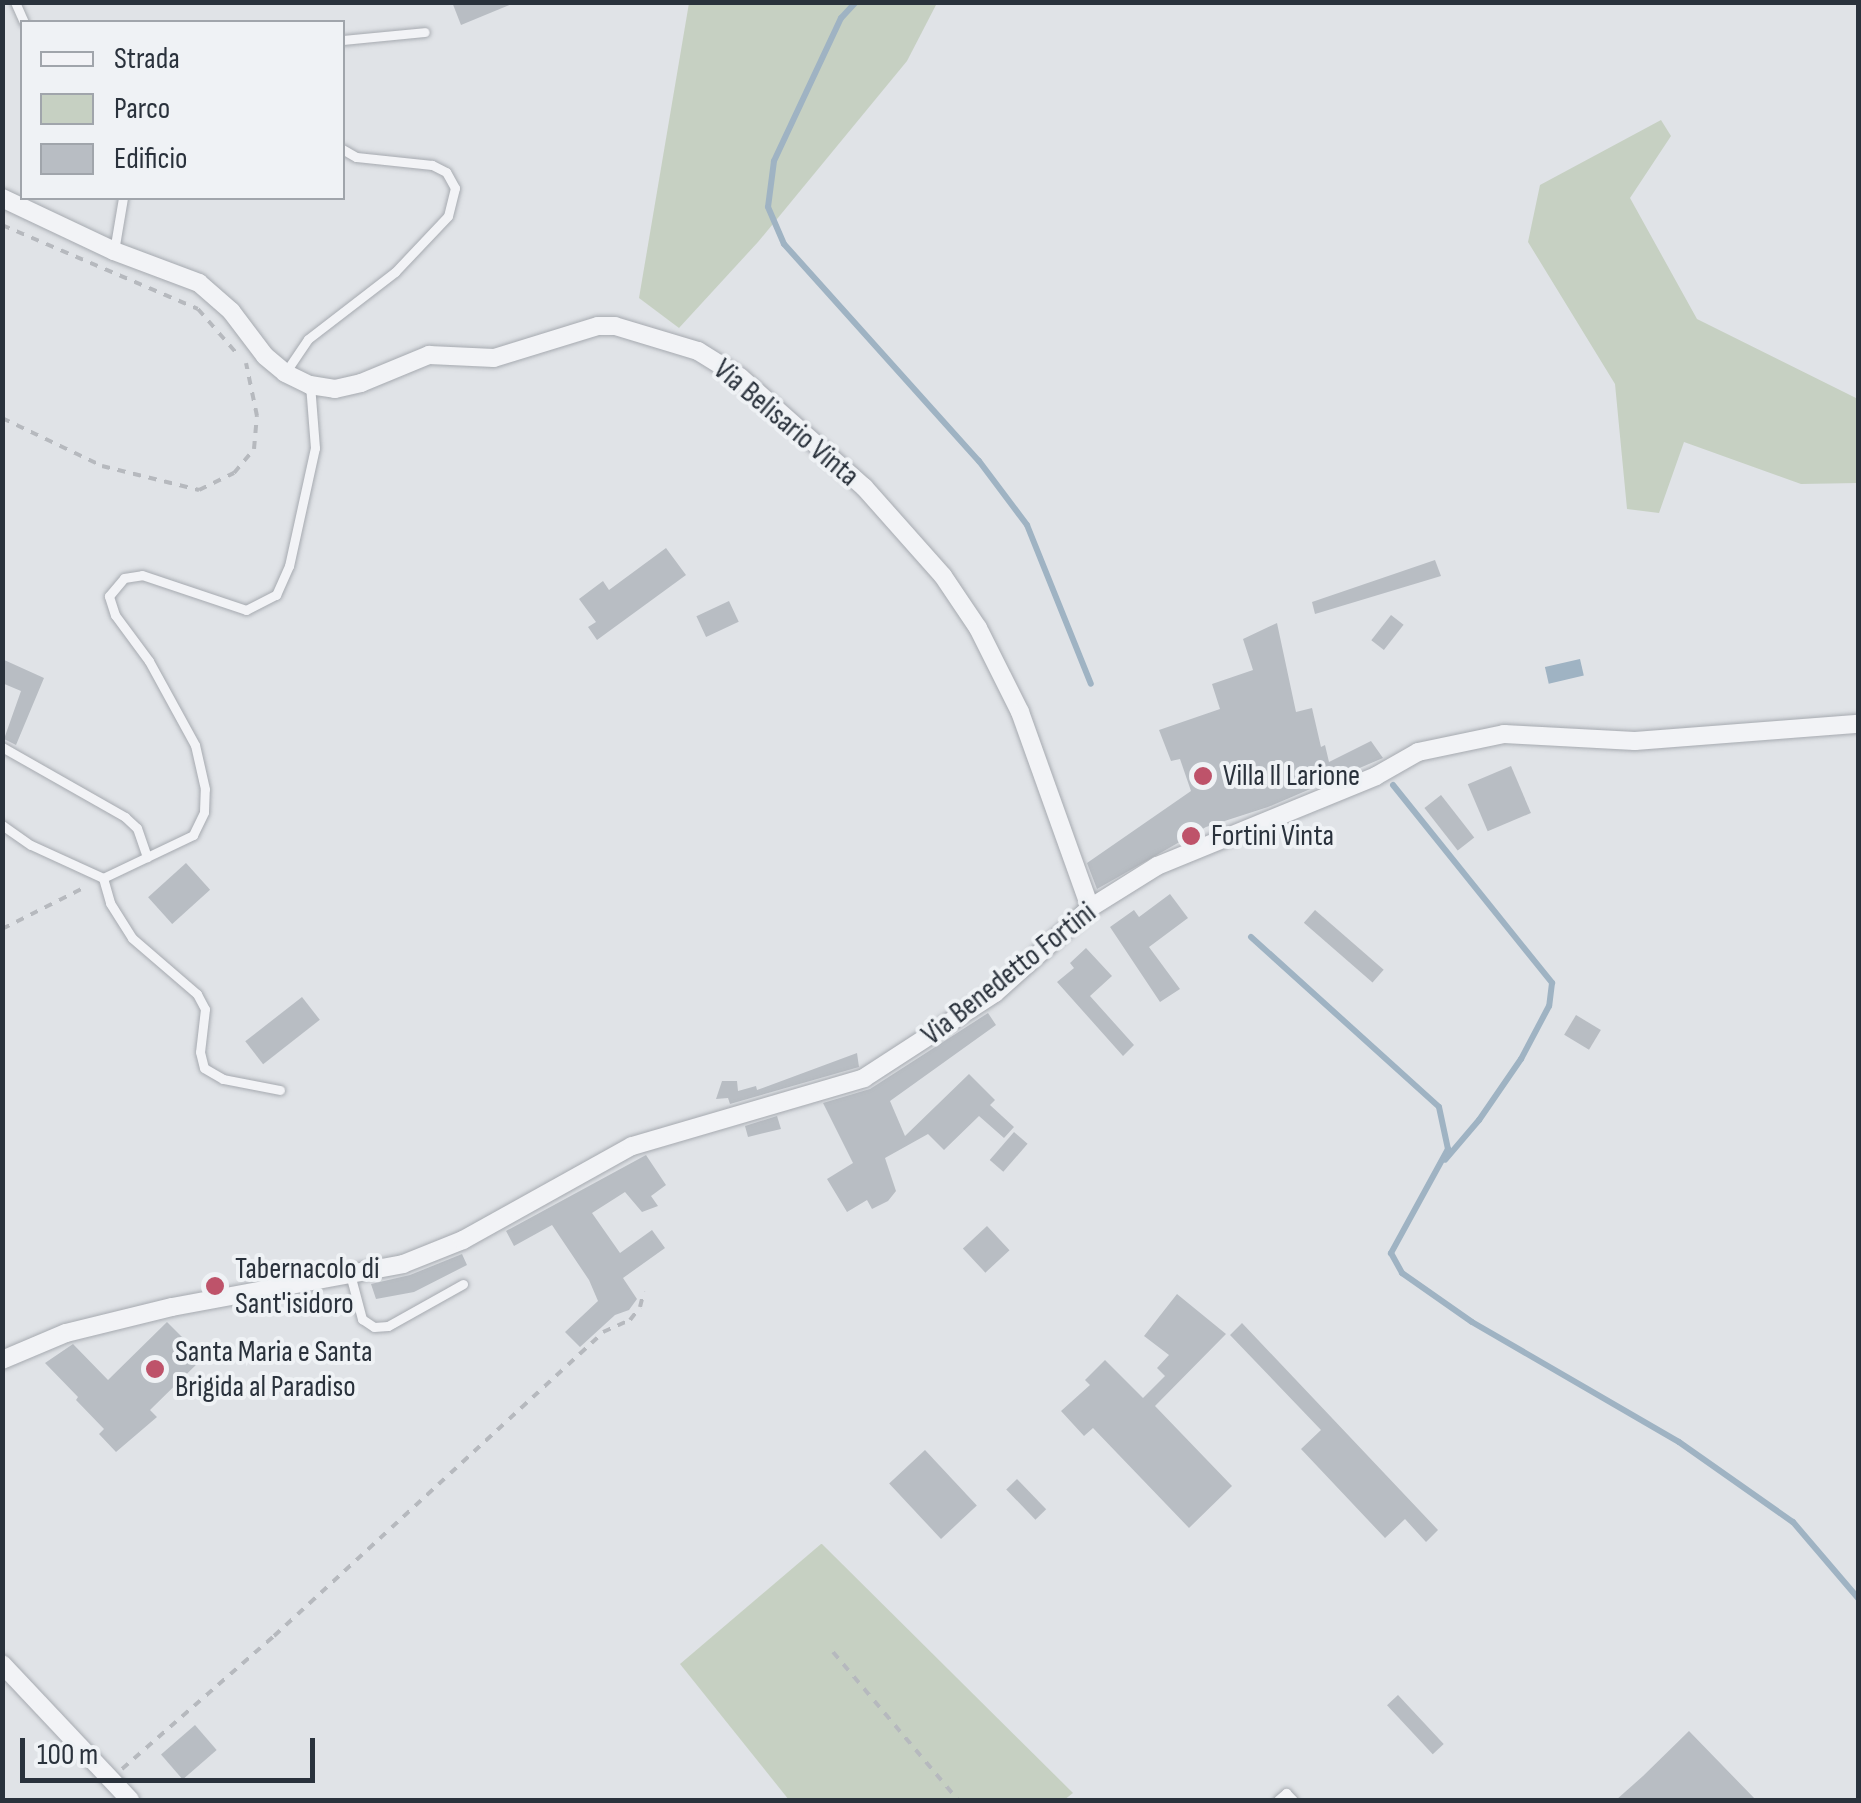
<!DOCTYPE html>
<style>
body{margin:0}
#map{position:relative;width:1861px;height:1803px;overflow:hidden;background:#e0e3e7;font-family:"Sofia Sans Condensed",sans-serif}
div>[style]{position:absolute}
.green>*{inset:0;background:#c6d0c2}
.water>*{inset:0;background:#9fb3c3;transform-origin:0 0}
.stream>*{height:6px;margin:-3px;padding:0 3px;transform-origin:3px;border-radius:3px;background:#9fb3c3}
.building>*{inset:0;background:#b8bdc3;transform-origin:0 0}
.path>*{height:4px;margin-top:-2px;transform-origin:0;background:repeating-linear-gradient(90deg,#b6b9be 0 8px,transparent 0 16px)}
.roads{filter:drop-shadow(0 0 2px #a6aab0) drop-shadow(0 0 2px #a6aab0)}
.lane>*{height:9px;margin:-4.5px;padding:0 4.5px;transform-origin:4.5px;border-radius:4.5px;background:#f2f3f6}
.street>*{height:18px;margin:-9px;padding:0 9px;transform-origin:9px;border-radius:9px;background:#f2f3f6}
.dots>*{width:28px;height:28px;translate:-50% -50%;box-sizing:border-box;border:5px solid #eff2f5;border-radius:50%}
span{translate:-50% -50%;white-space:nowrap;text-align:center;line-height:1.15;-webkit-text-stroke:8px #eff2f5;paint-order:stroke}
.street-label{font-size:30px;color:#2a323c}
.poi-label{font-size:30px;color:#2a323c}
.left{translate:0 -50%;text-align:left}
.frame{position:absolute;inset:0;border:5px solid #2a323c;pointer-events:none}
.legend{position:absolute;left:20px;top:20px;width:325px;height:180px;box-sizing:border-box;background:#eff2f5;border:2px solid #a0a5ab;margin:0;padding:12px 18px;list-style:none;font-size:30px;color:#2a323c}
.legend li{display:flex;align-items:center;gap:20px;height:50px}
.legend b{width:50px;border:2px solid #a0a5ab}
.scale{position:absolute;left:20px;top:1738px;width:295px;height:45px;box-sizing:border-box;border:5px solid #2a323c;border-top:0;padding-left:12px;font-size:30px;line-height:35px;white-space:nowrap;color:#2a323c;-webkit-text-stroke:8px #eff2f5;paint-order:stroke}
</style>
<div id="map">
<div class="green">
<i style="clip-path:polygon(689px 3px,937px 3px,907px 61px,758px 242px,679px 328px,639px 298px)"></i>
<i style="clip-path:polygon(1661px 120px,1671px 136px,1630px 198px,1697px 319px,1858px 399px,1858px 483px,1801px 484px,1684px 442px,1659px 513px,1627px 509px,1615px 384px,1528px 242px,1540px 185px)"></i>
<i style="clip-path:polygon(821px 1544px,822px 1544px,1073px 1793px,1064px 1800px,789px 1800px,680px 1664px)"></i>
</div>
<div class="water">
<i style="left:1580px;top:659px;width:17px;height:36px;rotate:77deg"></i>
</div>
<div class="stream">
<i style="left:856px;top:2px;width:22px;rotate:133deg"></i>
<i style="left:841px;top:18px;width:158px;rotate:115.1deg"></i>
<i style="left:774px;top:161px;width:46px;rotate:97.4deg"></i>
<i style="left:768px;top:207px;width:40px;rotate:66.6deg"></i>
<i style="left:784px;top:244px;width:292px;rotate:48.1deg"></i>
<i style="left:979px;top:461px;width:80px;rotate:53.1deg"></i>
<i style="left:1027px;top:525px;width:171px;rotate:68.1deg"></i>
<i style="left:1393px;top:785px;width:254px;rotate:51.2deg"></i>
<i style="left:1552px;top:983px;width:23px;rotate:97deg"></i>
<i style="left:1549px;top:1006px;width:60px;rotate:117.8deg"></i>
<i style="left:1521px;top:1059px;width:74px;rotate:124.5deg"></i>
<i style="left:1479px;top:1120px;width:52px;rotate:130.4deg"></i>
<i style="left:1251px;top:937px;width:253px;rotate:42.1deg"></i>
<i style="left:1439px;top:1107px;width:43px;rotate:77.9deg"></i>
<i style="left:1448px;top:1149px;width:119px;rotate:118.7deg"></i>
<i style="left:1391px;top:1253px;width:23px;rotate:61deg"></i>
<i style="left:1402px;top:1273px;width:85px;rotate:35deg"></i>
<i style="left:1472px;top:1322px;width:239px;rotate:30.1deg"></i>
<i style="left:1679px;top:1442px;width:139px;rotate:35.1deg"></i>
<i style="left:1793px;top:1522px;width:100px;rotate:49.5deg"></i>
</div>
<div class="building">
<i style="clip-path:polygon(452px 2px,513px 2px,514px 3px,461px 25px)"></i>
<i style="clip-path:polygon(666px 548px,686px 575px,597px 640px,588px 627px,596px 622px,579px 599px,603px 581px,609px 590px)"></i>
<i style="clip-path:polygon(1435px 560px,1441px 576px,1315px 614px,1312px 602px)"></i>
<i style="left:729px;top:601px;width:23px;height:36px;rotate:65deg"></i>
<i style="left:1391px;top:615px;width:16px;height:32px;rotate:38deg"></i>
<i style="clip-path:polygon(1277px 623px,1296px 712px,1312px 708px,1321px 747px,1325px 745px,1329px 762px,1371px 741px,1383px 758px,1268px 807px,1206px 827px,1097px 889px,1087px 863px,1191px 791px,1180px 759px,1171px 761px,1159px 730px,1220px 709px,1212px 684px,1253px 670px,1243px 639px)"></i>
<i style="clip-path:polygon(2px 659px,44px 678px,16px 745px,4px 739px,21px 691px,2px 683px)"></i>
<i style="left:1511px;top:766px;width:51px;height:47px;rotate:67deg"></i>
<i style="left:1441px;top:795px;width:54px;height:21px;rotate:52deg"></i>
<i style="left:186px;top:863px;width:36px;height:51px;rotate:48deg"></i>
<i style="clip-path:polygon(1170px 894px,1188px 918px,1149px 947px,1180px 989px,1160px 1002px,1110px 927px,1134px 910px,1139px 917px)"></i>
<i style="left:1315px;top:910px;width:91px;height:17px;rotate:41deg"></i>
<i style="clip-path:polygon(1086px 948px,1112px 976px,1090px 996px,1134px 1045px,1123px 1056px,1057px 982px,1074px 968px,1070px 963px)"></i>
<i style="left:302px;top:997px;width:29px;height:72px;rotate:52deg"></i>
<i style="clip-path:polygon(988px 1013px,996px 1025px,890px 1101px,905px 1136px,969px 1074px,995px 1100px,990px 1105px,1014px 1127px,1004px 1138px,979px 1116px,944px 1150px,928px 1134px,885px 1158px,896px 1191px,888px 1201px,872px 1209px,867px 1200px,847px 1212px,827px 1179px,853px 1163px,823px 1103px,870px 1089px)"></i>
<i style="left:1576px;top:1015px;width:29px;height:23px;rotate:31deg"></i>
<i style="clip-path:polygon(857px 1053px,859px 1067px,730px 1104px,728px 1098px,716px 1099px,722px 1081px,737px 1081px,738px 1091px,756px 1086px,757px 1090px)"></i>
<i style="clip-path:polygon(777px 1116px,781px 1129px,748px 1137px,745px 1126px)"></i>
<i style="left:1014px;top:1132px;width:18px;height:37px;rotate:41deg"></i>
<i style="clip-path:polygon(646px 1155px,666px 1185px,651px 1196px,658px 1206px,642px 1212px,625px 1192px,592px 1213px,620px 1253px,652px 1230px,665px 1248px,623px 1278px,637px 1299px,629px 1310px,615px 1315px,580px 1347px,565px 1332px,598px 1301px,589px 1280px,552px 1225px,514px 1246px,506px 1231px)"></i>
<i style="left:987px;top:1226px;width:33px;height:33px;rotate:47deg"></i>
<i style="clip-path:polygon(462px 1254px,467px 1265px,414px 1292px,376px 1299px,371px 1284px,410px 1275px)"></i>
<i style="clip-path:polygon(1177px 1294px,1226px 1334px,1155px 1406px,1232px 1486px,1189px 1528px,1093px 1428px,1084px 1436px,1061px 1411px,1090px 1385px,1085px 1380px,1105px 1360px,1143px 1398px,1165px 1376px,1157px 1368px,1169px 1355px,1144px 1336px)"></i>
<i style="clip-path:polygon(167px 1322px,203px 1358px,150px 1410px,157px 1417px,116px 1452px,99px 1434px,104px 1429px,76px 1400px,78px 1397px,45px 1363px,73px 1344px,108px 1380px)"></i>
<i style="clip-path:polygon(1242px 1323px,1438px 1530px,1426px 1542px,1405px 1519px,1385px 1538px,1301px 1449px,1321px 1430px,1230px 1335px)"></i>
<i style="left:925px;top:1450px;width:76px;height:49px;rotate:47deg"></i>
<i style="left:1017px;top:1479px;width:42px;height:15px;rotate:46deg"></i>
<i style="left:1398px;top:1695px;width:67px;height:15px;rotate:47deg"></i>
<i style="left:195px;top:1725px;width:33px;height:45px;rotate:49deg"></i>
<i style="clip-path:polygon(1689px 1731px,1756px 1800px,1616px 1800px,1643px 1776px)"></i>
</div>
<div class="path">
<i style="left:2px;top:225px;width:213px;rotate:23.2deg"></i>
<i style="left:198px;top:309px;width:62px;rotate:48.9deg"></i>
<i style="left:2px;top:418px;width:111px;rotate:25.6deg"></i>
<i style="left:102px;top:466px;width:100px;rotate:13.9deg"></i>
<i style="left:199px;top:490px;width:39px;rotate:-26deg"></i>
<i style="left:234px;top:473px;width:31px;rotate:-50deg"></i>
<i style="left:254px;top:449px;width:33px;rotate:-85deg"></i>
<i style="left:257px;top:416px;width:54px;rotate:-101.7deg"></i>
<i style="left:2px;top:929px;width:95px;rotate:-26.8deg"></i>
<i style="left:833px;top:1652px;width:194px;rotate:49.8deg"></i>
<i style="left:122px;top:1769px;width:202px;rotate:-41.2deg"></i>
<i style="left:274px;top:1636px;width:448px;rotate:-42.7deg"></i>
<i style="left:603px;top:1332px;width:30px;rotate:-24deg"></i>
<i style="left:630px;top:1320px;width:16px;rotate:-52deg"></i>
<i style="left:640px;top:1307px;width:16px;rotate:-76deg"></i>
</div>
<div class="roads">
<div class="lane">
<i style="left:15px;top:2px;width:22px;rotate:66deg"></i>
<i style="left:342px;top:40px;width:83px;rotate:-5.5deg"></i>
<i style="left:114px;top:251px;width:54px;rotate:-80.4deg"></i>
<i style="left:285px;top:373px;width:41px;rotate:-55.9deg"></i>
<i style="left:308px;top:339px;width:110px;rotate:-37.6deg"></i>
<i style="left:395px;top:272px;width:77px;rotate:-46.6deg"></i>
<i style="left:448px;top:216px;width:29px;rotate:-76deg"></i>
<i style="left:455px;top:188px;width:18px;rotate:-119deg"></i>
<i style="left:446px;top:172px;width:16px;rotate:-153deg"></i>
<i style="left:432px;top:165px;width:76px;rotate:-174deg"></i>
<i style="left:356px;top:157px;width:16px;rotate:-150deg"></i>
<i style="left:2px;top:747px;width:142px;rotate:29.6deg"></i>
<i style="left:125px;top:817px;width:16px;rotate:43deg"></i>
<i style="left:137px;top:828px;width:31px;rotate:71deg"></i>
<i style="left:2px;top:825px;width:35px;rotate:35deg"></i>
<i style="left:31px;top:845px;width:79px;rotate:24.6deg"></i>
<i style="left:103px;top:878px;width:100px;rotate:-25.5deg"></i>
<i style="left:193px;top:835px;width:25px;rotate:-64deg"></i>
<i style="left:204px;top:812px;width:23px;rotate:-88deg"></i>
<i style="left:205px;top:789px;width:45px;rotate:-102.8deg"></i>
<i style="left:195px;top:745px;width:96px;rotate:-118.7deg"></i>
<i style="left:149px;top:661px;width:57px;rotate:-126.5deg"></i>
<i style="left:115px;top:615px;width:20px;rotate:-108deg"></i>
<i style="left:109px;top:596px;width:23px;rotate:-50deg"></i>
<i style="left:124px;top:578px;width:18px;rotate:-9deg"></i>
<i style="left:142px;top:575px;width:110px;rotate:18.6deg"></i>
<i style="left:246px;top:610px;width:34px;rotate:-27deg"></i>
<i style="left:276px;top:595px;width:32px;rotate:-66deg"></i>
<i style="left:289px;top:566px;width:121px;rotate:-77.6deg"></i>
<i style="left:315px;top:448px;width:63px;rotate:-94.5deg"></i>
<i style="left:103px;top:878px;width:26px;rotate:74deg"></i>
<i style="left:110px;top:903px;width:41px;rotate:57.8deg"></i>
<i style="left:132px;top:938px;width:86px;rotate:40.7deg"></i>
<i style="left:197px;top:994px;width:17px;rotate:62deg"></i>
<i style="left:205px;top:1009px;width:43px;rotate:96.6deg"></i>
<i style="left:200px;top:1052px;width:16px;rotate:76deg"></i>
<i style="left:204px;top:1068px;width:22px;rotate:30deg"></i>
<i style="left:223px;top:1079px;width:58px;rotate:10.9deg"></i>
<i style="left:350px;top:1274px;width:47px;rotate:75.1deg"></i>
<i style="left:362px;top:1319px;width:14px;rotate:34deg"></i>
<i style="left:374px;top:1327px;width:14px;rotate:-4deg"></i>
<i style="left:388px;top:1326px;width:86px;rotate:-29.2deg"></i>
<i style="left:1278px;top:1800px;width:11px;rotate:-41deg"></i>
<i style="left:1286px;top:1793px;width:10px;rotate:45deg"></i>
</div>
<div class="street">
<i style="left:2px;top:198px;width:124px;rotate:25.3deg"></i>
<i style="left:114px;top:251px;width:91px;rotate:20.6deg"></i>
<i style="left:199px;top:283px;width:43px;rotate:41.2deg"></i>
<i style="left:231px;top:311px;width:56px;rotate:52.9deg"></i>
<i style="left:265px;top:356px;width:26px;rotate:40deg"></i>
<i style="left:285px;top:373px;width:28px;rotate:26deg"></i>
<i style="left:310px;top:385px;width:25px;rotate:9deg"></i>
<i style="left:335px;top:389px;width:27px;rotate:-13deg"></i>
<i style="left:361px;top:383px;width:74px;rotate:-22.4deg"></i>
<i style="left:429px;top:355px;width:65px;rotate:2.6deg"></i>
<i style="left:494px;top:358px;width:109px;rotate:-17.1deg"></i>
<i style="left:598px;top:326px;width:17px"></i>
<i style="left:615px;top:326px;width:87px;rotate:16.8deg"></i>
<i style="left:698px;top:351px;width:49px;rotate:31.8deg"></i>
<i style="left:740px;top:377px;width:166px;rotate:41.6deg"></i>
<i style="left:864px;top:487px;width:119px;rotate:48.4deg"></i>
<i style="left:943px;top:576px;width:63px;rotate:56.1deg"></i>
<i style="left:978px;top:628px;width:94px;rotate:63.4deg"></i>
<i style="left:1020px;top:712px;width:208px;rotate:70.3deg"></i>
<i style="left:2px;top:1360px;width:69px;rotate:-22.9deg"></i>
<i style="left:66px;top:1333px;width:109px;rotate:-13.8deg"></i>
<i style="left:172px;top:1307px;width:235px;rotate:-10.5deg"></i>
<i style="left:403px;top:1264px;width:65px;rotate:-21.8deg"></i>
<i style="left:463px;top:1240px;width:193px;rotate:-29.1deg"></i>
<i style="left:632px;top:1146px;width:242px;rotate:-16.3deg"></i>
<i style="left:864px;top:1078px;width:156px;rotate:-33deg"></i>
<i style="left:995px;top:993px;width:127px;rotate:-41.8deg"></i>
<i style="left:1090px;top:908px;width:79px;rotate:-32.1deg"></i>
<i style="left:1157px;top:866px;width:237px;rotate:-22.3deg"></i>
<i style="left:1376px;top:776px;width:48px;rotate:-29.7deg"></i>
<i style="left:1418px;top:752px;width:88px;rotate:-11.8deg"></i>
<i style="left:1504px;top:734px;width:131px;rotate:3.1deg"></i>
<i style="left:1635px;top:741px;width:224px;rotate:-4.4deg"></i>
<i style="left:2px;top:1664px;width:187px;rotate:46.7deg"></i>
</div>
</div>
<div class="dots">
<i style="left:1203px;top:776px;background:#be536a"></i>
<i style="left:1191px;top:836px;background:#be536a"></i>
<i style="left:215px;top:1286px;background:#be536a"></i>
<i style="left:155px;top:1369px;background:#be536a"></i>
</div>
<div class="street-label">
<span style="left:786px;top:423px;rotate:40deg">Via Belisario Vinta</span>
<span style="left:1009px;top:974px;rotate:-38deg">Via Benedetto Fortini</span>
</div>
<div class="poi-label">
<span class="left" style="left:1223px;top:776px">Villa Il Larione</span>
<span class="left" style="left:1211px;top:836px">Fortini Vinta</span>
<span class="left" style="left:235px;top:1286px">Tabernacolo di<br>Sant'isidoro</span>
<span class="left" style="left:175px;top:1369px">Santa Maria e Santa<br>Brigida al Paradiso</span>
</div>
<div class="frame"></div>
<ul class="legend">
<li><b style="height:12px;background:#f2f3f6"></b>Strada</li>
<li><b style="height:28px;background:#c6d0c2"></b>Parco</li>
<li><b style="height:28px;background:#b8bdc3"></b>Edificio</li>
</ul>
<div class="scale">100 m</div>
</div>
